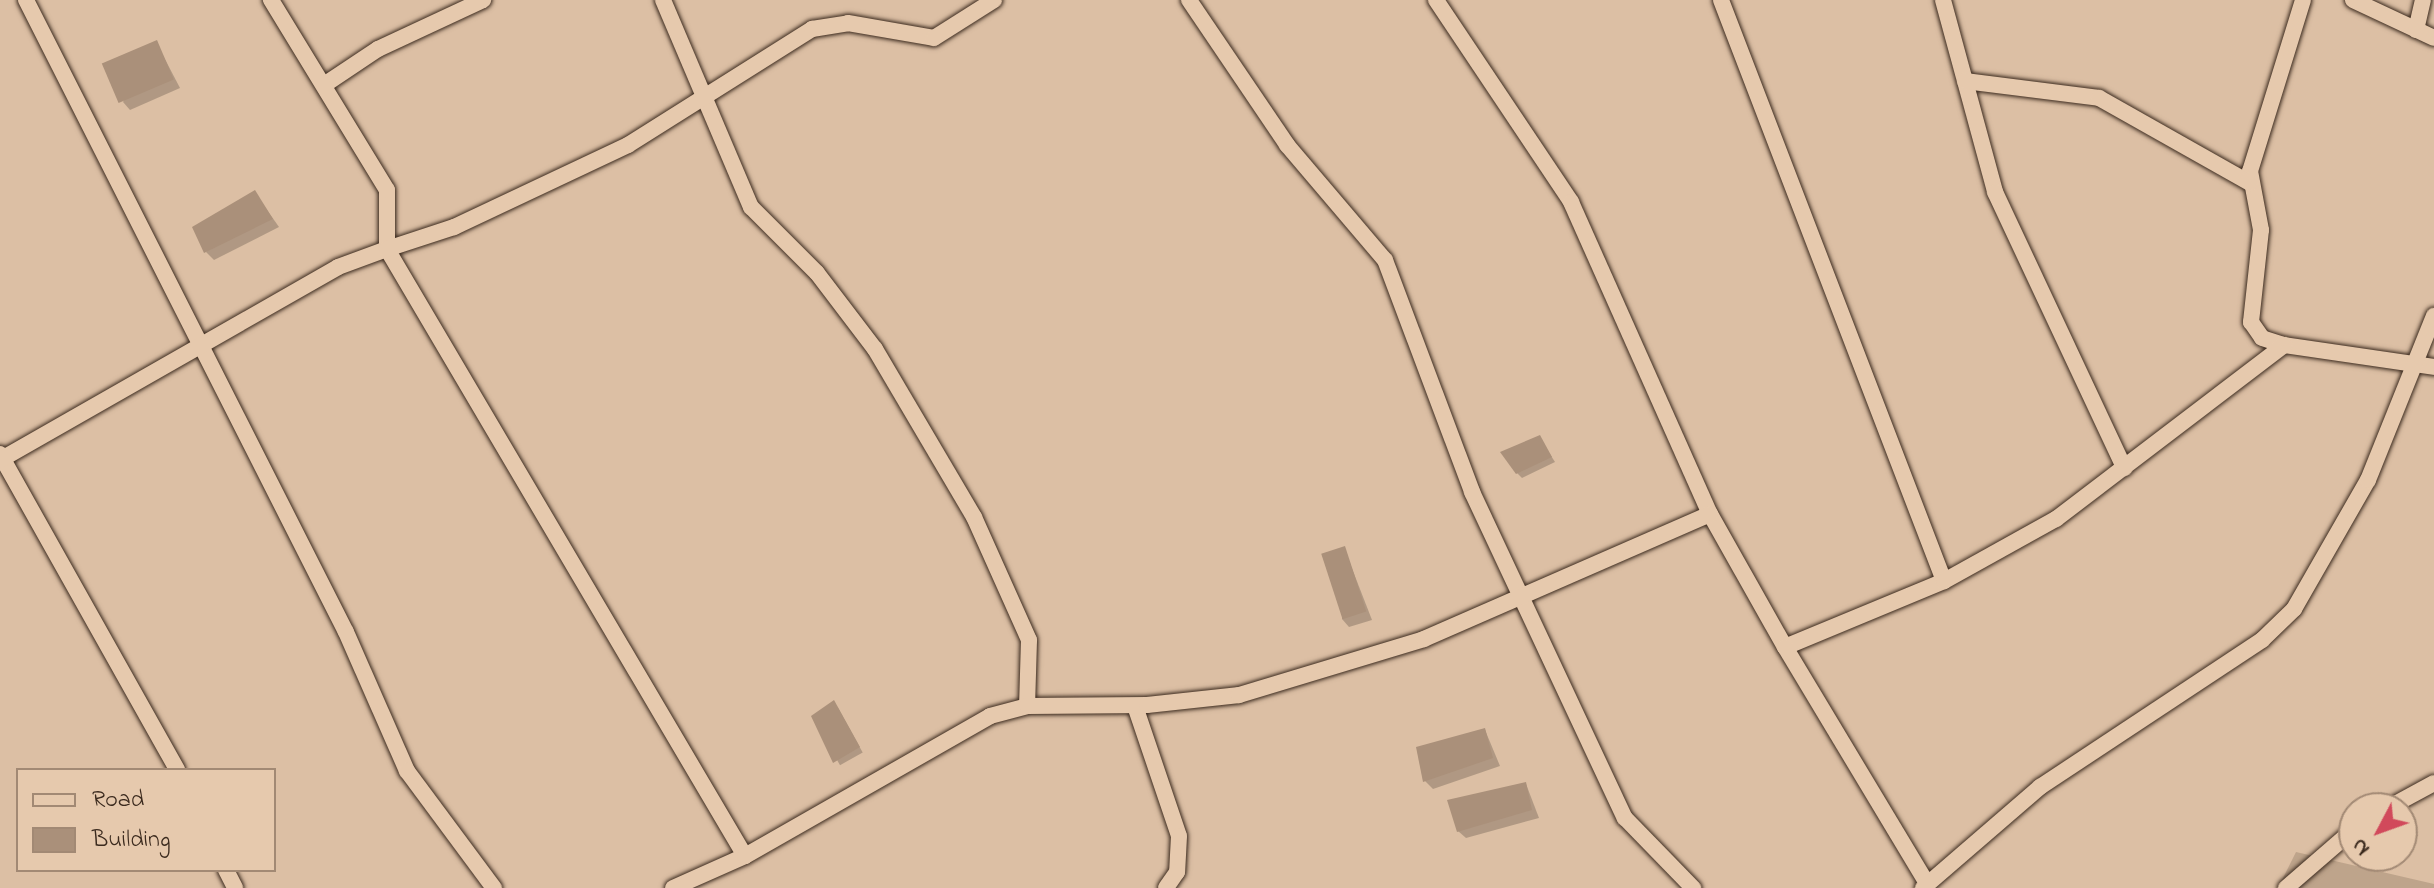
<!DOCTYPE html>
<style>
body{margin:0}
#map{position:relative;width:2434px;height:888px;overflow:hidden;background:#dcbfa4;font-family:"Indie Flower",sans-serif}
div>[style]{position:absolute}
.green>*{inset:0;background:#bea48b}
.shadow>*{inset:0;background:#0003;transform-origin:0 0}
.building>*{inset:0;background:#aa907a;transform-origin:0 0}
.roads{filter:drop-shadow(0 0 2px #3b2a1e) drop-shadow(0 0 2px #3b2a1e)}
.street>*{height:16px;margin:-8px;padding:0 8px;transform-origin:8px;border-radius:8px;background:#e6c9ad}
span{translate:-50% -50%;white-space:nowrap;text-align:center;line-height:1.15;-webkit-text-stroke:8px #e6c9ad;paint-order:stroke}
.legend{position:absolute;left:16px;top:768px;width:260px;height:104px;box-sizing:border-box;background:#e6c9ad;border:2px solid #a28974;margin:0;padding:10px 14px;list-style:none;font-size:24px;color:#3b2a1e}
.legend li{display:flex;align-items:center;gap:16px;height:40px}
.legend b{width:40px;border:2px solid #a28974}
.north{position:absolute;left:2338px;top:792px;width:80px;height:80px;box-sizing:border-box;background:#e6c9ad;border:2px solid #a28974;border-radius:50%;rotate:229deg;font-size:22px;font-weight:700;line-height:32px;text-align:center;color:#3b2a1e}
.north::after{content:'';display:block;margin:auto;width:28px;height:36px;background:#d1495b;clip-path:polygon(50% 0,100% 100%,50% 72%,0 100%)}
</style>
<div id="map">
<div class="green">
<i style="clip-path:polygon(2296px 852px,2434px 884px,2434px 888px,2278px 888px)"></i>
</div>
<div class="shadow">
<i style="clip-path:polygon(156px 42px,180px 88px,130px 110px,123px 102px)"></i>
<i style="clip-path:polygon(255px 193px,279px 227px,214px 260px,206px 252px)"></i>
<i style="clip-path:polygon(1539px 437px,1555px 462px,1522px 478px,1517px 473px)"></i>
<i style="clip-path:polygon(1344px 548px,1372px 620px,1349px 627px,1342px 619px)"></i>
<i style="left:838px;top:708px;width:51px;height:26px;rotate:61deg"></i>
<i style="clip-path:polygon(1485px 730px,1500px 766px,1433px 789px,1425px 781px)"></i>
<i style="clip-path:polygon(1526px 784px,1539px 818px,1466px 838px,1458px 831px)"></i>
</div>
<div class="building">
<i style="left:157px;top:40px;width:43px;height:60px;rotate:67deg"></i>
<i style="clip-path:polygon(255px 190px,273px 219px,204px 253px,192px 227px)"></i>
<i style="clip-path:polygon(1540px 435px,1552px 457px,1516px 474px,1500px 452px)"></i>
<i style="left:1345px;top:546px;width:69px;height:25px;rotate:72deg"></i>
<i style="clip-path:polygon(834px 700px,860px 747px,833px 763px,811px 716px)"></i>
<i style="clip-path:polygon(1485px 728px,1493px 758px,1423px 782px,1416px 747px)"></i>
<i style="clip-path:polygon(1526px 782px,1532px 810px,1457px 832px,1447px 800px)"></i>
</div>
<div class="roads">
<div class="street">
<i style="left:26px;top:0;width:708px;rotate:63.15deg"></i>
<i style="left:346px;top:632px;width:152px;rotate:66.3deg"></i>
<i style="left:407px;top:771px;width:146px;rotate:53.4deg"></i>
<i style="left:663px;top:0;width:225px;rotate:67deg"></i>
<i style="left:751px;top:207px;width:93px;rotate:45deg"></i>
<i style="left:817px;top:273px;width:96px;rotate:52.7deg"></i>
<i style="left:875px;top:349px;width:195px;rotate:59.5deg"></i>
<i style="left:974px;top:517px;width:135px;rotate:65.9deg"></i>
<i style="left:1029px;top:640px;width:66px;rotate:91.7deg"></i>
<i style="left:1189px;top:0;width:175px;rotate:55.9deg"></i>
<i style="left:1287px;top:145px;width:151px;rotate:49.6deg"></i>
<i style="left:1385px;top:260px;width:248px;rotate:69.4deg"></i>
<i style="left:1472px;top:492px;width:360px;rotate:64.9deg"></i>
<i style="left:1625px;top:818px;width:98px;rotate:45.8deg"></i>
<i style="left:1436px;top:0;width:243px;rotate:56.2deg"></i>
<i style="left:1571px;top:202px;width:342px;rotate:66deg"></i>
<i style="left:1710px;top:514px;width:153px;rotate:60.6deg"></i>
<i style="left:1785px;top:647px;width:172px;rotate:-22.5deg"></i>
<i style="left:1944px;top:581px;width:622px;rotate:-111deg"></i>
<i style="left:1943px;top:0;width:199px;rotate:74.8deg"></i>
<i style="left:1995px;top:192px;width:305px;rotate:64.9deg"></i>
<i style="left:2303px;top:0;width:179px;rotate:107.2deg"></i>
<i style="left:2250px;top:171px;width:60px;rotate:79.4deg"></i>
<i style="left:2261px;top:230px;width:93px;rotate:96.2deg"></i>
<i style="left:2251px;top:322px;width:19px;rotate:55deg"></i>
<i style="left:2262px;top:338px;width:23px;rotate:18deg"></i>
<i style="left:2284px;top:345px;width:152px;rotate:8.3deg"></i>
<i style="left:2353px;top:0;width:89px;rotate:25.1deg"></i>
<i style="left:2416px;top:30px;width:31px;rotate:-77deg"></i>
<i style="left:1965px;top:81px;width:135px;rotate:7.2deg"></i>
<i style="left:2099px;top:98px;width:173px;rotate:29.4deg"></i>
<i style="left:324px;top:85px;width:65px;rotate:-33.7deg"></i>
<i style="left:378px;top:49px;width:116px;rotate:-25deg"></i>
<i style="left:0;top:454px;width:362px;rotate:60.7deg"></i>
<i style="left:0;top:460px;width:389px;rotate:-29.7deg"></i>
<i style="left:338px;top:267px;width:52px;rotate:-20.2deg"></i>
<i style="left:387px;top:249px;width:59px;rotate:-90deg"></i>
<i style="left:387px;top:190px;width:223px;rotate:-121.4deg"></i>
<i style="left:1944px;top:581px;width:128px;rotate:-29deg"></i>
<i style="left:2056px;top:519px;width:287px;rotate:-37.3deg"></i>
<i style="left:1785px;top:647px;width:275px;rotate:59deg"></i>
<i style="left:1135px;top:706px;width:137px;rotate:71.3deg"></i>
<i style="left:1179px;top:836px;width:36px;rotate:93deg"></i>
<i style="left:1177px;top:872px;width:19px;rotate:125deg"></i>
<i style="left:2388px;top:808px;width:52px;rotate:-28.5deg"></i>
<i style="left:745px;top:856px;width:705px;rotate:-120.53deg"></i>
<i style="left:387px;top:249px;width:71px;rotate:-18.2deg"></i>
<i style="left:454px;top:227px;width:192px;rotate:-25.2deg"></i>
<i style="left:628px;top:145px;width:218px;rotate:-32.2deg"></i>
<i style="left:812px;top:29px;width:36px;rotate:-9deg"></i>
<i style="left:848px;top:23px;width:87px;rotate:9.9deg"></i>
<i style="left:934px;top:38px;width:71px;rotate:-32.3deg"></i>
<i style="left:226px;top:870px;width:20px;rotate:63deg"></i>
<i style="left:673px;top:888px;width:79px;rotate:-24deg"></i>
<i style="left:745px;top:856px;width:282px;rotate:-29.7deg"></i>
<i style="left:990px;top:716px;width:38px;rotate:-15deg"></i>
<i style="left:1027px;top:706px;width:120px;rotate:-0.5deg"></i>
<i style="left:1147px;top:705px;width:93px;rotate:-6.2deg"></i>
<i style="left:1239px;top:695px;width:193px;rotate:-16.8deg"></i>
<i style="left:1424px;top:639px;width:312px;rotate:-23.6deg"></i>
<i style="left:1923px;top:888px;width:155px;rotate:-40.8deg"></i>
<i style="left:2040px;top:787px;width:266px;rotate:-33.5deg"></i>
<i style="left:2262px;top:640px;width:45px;rotate:-44.1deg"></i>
<i style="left:2294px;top:609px;width:149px;rotate:-60.2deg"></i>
<i style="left:2368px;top:480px;width:177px;rotate:-68.1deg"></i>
<i style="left:2286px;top:888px;width:90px;rotate:-40.9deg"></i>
</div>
</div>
<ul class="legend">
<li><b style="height:10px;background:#e6c9ad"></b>Road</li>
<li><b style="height:22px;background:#aa907a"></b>Building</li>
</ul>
<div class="north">N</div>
</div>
